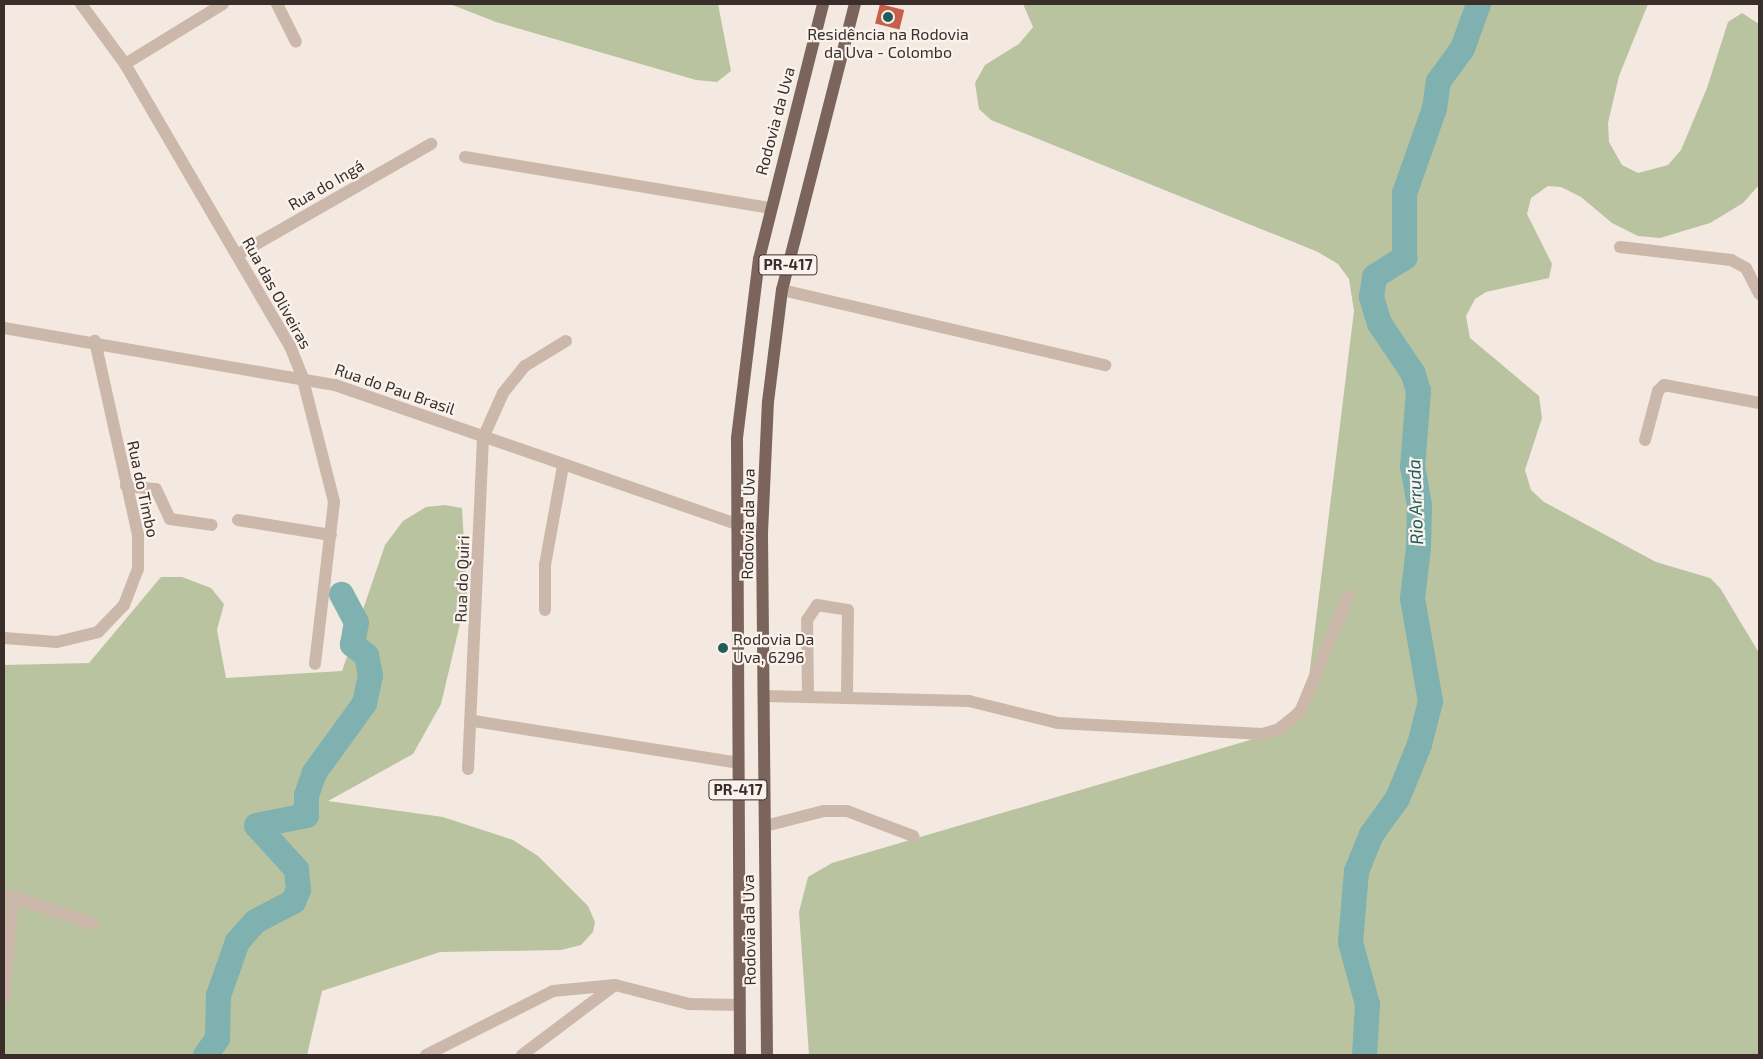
<!DOCTYPE html>
<meta charset="utf-8">
<style>
body{margin:0}
#map{position:relative;width:1763px;height:1059px;overflow:hidden;background:#f3e9e0;font-family:"Exo 2",sans-serif}
div>[style]{position:absolute}
.green>*{inset:0;background:#b9c39f}
.river>*{height:25px;margin:-12.5px;padding:0 12.5px;transform-origin:12.5px;border-radius:12.5px;background:#7eb1af}
.building>*{inset:0;background:#c6604b;transform-origin:0 0}
.minor>*{height:12px;margin:-6px;padding:0 6px;transform-origin:6px;border-radius:6px;background:#ccb8ab}
.major>*{height:12px;margin:-6px;padding:0 6px;transform-origin:6px;border-radius:6px;background:#7b645c}
.dots>*{width:14px;height:14px;translate:-50% -50%;box-sizing:border-box;border:2px solid #faf3ed;border-radius:50%}
span{translate:-50% -50%;white-space:nowrap;text-align:center;line-height:1.15;-webkit-text-stroke:4.5px #faf3ed;paint-order:stroke}
.shield-label span{padding:1px 4px;background:#faf3ed;border:1px solid;border-radius:4px;-webkit-text-stroke-width:0}
.shield-label{font-size:15px;color:#3a2e2a;font-weight:700}
.poi-label{font-size:16px;color:#3a2e2a}
.left{translate:0 -50%;text-align:left}
.street-label{font-size:16px;color:#3a2e2a}
.water-label{font-size:18px;color:#1f5c5b;font-style:italic}
.frame{position:absolute;inset:0;border:5px solid #3a2e2a;pointer-events:none}
</style>
<div id="map">
<div class="green">
<i style="clip-path:polygon(450px 4px,718px 4px,731px 71px,717px 82px,696px 80px,496px 22px)"></i>
<i style="clip-path:polygon(1023px 4px,1648px 4px,1619px 76px,1608px 123px,1609px 142px,1622px 165px,1638px 173px,1668px 165px,1681px 150px,1707px 88px,1728px 22px,1742px 13px,1759px 24px,1759px 185px,1743px 203px,1710px 223px,1660px 238px,1638px 236px,1612px 223px,1581px 197px,1561px 187px,1548px 186px,1531px 198px,1527px 214px,1552px 264px,1549px 278px,1486px 292px,1475px 299px,1466px 316px,1470px 338px,1539px 396px,1542px 418px,1525px 470px,1531px 490px,1544px 502px,1656px 562px,1710px 578px,1720px 588px,1759px 653px,1759px 1055px,809px 1055px,799px 912px,808px 877px,832px 863px,1274px 733px,1307px 693px,1354px 311px,1349px 279px,1338px 264px,1318px 252px,991px 120px,979px 109px,975px 83px,985px 65px,1019px 44px,1033px 27px)"></i>
<i style="clip-path:polygon(445px 505px,462px 508px,467px 594px,441px 704px,413px 754px,328px 801px,443px 817px,513px 840px,538px 856px,588px 906px,595px 922px,593px 932px,581px 945px,561px 950px,440px 952px,322px 991px,307px 1055px,4px 1055px,4px 665px,89px 663px,161px 577px,182px 577px,211px 588px,224px 604px,217px 630px,226px 678px,342px 671px,385px 545px,403px 521px,426px 507px)"></i>
</div>
<div class="river">
<i style="left:205px;top:1055px;width:21px;rotate:-55deg"></i>
<i style="left:217px;top:1038px;width:43px;rotate:-88.7deg"></i>
<i style="left:218px;top:995px;width:57px;rotate:-70.6deg"></i>
<i style="left:237px;top:941px;width:27px;rotate:-48deg"></i>
<i style="left:255px;top:921px;width:43px;rotate:-27.8deg"></i>
<i style="left:293px;top:901px;width:13px;rotate:-67deg"></i>
<i style="left:298px;top:889px;width:20px;rotate:-96deg"></i>
<i style="left:296px;top:869px;width:59px;rotate:-132.3deg"></i>
<i style="left:256px;top:825px;width:51px;rotate:-11.3deg"></i>
<i style="left:306px;top:815px;width:20px;rotate:-90deg"></i>
<i style="left:306px;top:795px;width:24px;rotate:-71deg"></i>
<i style="left:314px;top:772px;width:85px;rotate:-54.1deg"></i>
<i style="left:364px;top:703px;width:29px;rotate:-78deg"></i>
<i style="left:370px;top:675px;width:20px;rotate:-101deg"></i>
<i style="left:366px;top:655px;width:18px;rotate:-142deg"></i>
<i style="left:352px;top:644px;width:22px;rotate:-80deg"></i>
<i style="left:356px;top:622px;width:32px;rotate:-118deg"></i>
<i style="left:1364px;top:1055px;width:51px;rotate:-86.6deg"></i>
<i style="left:1367px;top:1004px;width:64px;rotate:-105.3deg"></i>
<i style="left:1350px;top:942px;width:71px;rotate:-85.2deg"></i>
<i style="left:1356px;top:871px;width:40px;rotate:-68deg"></i>
<i style="left:1371px;top:834px;width:44px;rotate:-54.2deg"></i>
<i style="left:1397px;top:798px;width:58px;rotate:-67.8deg"></i>
<i style="left:1419px;top:744px;width:44px;rotate:-75.7deg"></i>
<i style="left:1430px;top:701px;width:105px;rotate:-99.9deg"></i>
<i style="left:1412px;top:598px;width:50px;rotate:-83.2deg"></i>
<i style="left:1418px;top:548px;width:43px;rotate:-88.7deg"></i>
<i style="left:1419px;top:505px;width:39px;rotate:-100deg"></i>
<i style="left:1412px;top:467px;width:77px;rotate:-85.5deg"></i>
<i style="left:1418px;top:390px;width:19px;rotate:-108deg"></i>
<i style="left:1412px;top:372px;width:59px;rotate:-124deg"></i>
<i style="left:1379px;top:323px;width:28px;rotate:-107deg"></i>
<i style="left:1371px;top:296px;width:20px;rotate:-81deg"></i>
<i style="left:1374px;top:276px;width:36px;rotate:-32deg"></i>
<i style="left:1404px;top:257px;width:64px;rotate:-90deg"></i>
<i style="left:1404px;top:193px;width:90px;rotate:-70.6deg"></i>
<i style="left:1434px;top:108px;width:27px;rotate:-82deg"></i>
<i style="left:1438px;top:81px;width:41px;rotate:-54deg"></i>
<i style="left:1462px;top:48px;width:47px;rotate:-70deg"></i>
</div>
<div class="building">
<i style="left:880px;top:4px;width:25px;height:20px;rotate:14deg"></i>
</div>
<div class="minor">
<i style="left:81px;top:4px;width:74px;rotate:53.7deg"></i>
<i style="left:125px;top:64px;width:327px;rotate:59.7deg"></i>
<i style="left:290px;top:346px;width:32px;rotate:68deg"></i>
<i style="left:302px;top:376px;width:130px;rotate:75.7deg"></i>
<i style="left:334px;top:502px;width:163px;rotate:96.7deg"></i>
<i style="left:277px;top:4px;width:42px;rotate:63.4deg"></i>
<i style="left:125px;top:64px;width:115px;rotate:-31.5deg"></i>
<i style="left:465px;top:157px;width:308px;rotate:9.5deg"></i>
<i style="left:1620px;top:247px;width:112px;rotate:6.7deg"></i>
<i style="left:1731px;top:260px;width:17px;rotate:28deg"></i>
<i style="left:1746px;top:268px;width:29px;rotate:63deg"></i>
<i style="left:237px;top:255px;width:224px;rotate:-29.8deg"></i>
<i style="left:782px;top:290px;width:332px;rotate:13.1deg"></i>
<i style="left:4px;top:328px;width:336px;rotate:9.8deg"></i>
<i style="left:335px;top:385px;width:452px;rotate:19.1deg"></i>
<i style="left:1645px;top:440px;width:51px;rotate:-75.1deg"></i>
<i style="left:1658px;top:391px;width:8px;rotate:-45deg"></i>
<i style="left:1664px;top:385px;width:97px;rotate:10.7deg"></i>
<i style="left:126px;top:486px;width:30px;rotate:6deg"></i>
<i style="left:156px;top:489px;width:33px;rotate:65deg"></i>
<i style="left:170px;top:519px;width:42px;rotate:8.1deg"></i>
<i style="left:238px;top:520px;width:94px;rotate:9.2deg"></i>
<i style="left:545px;top:610px;width:45px;rotate:-90deg"></i>
<i style="left:545px;top:565px;width:101px;rotate:-79.7deg"></i>
<i style="left:4px;top:638px;width:53px;rotate:4.3deg"></i>
<i style="left:57px;top:642px;width:42px;rotate:-13.7deg"></i>
<i style="left:98px;top:632px;width:37px;rotate:-46deg"></i>
<i style="left:124px;top:605px;width:39px;rotate:-69deg"></i>
<i style="left:138px;top:569px;width:34px;rotate:-90deg"></i>
<i style="left:138px;top:535px;width:199px;rotate:-102.5deg"></i>
<i style="left:764px;top:696px;width:205px;rotate:1.4deg"></i>
<i style="left:969px;top:701px;width:92px;rotate:13.9deg"></i>
<i style="left:1058px;top:723px;width:204px;rotate:3.1deg"></i>
<i style="left:1262px;top:734px;width:18px;rotate:-16deg"></i>
<i style="left:1279px;top:729px;width:27px;rotate:-39deg"></i>
<i style="left:1300px;top:712px;width:126px;rotate:-67.5deg"></i>
<i style="left:808px;top:697px;width:77px;rotate:-90.7deg"></i>
<i style="left:807px;top:620px;width:18px;rotate:-56deg"></i>
<i style="left:817px;top:605px;width:31px;rotate:9deg"></i>
<i style="left:848px;top:610px;width:88px;rotate:90.7deg"></i>
<i style="left:474px;top:721px;width:267px;rotate:9deg"></i>
<i style="left:468px;top:769px;width:331px;rotate:-87.4deg"></i>
<i style="left:483px;top:438px;width:49px;rotate:-66deg"></i>
<i style="left:503px;top:393px;width:35px;rotate:-51deg"></i>
<i style="left:525px;top:366px;width:48px;rotate:-31.4deg"></i>
<i style="left:765px;top:826px;width:61px;rotate:-14.3deg"></i>
<i style="left:824px;top:811px;width:23px"></i>
<i style="left:847px;top:811px;width:71px;rotate:20.7deg"></i>
<i style="left:4px;top:894px;width:94px;rotate:18.6deg"></i>
<i style="left:4px;top:997px;width:100px;rotate:-84.9deg"></i>
<i style="left:426px;top:1055px;width:142px;rotate:-26.7deg"></i>
<i style="left:553px;top:991px;width:62px;rotate:-5.5deg"></i>
<i style="left:615px;top:985px;width:76px;rotate:14.4deg"></i>
<i style="left:689px;top:1004px;width:51px;rotate:1.1deg"></i>
<i style="left:522px;top:1055px;width:116px;rotate:-37deg"></i>
</div>
<div class="major">
<i style="left:740px;top:1055px;width:617px;rotate:-90.28deg"></i>
<i style="left:737px;top:438px;width:180px;rotate:-83deg"></i>
<i style="left:759px;top:259px;width:263px;rotate:-75.9deg"></i>
<i style="left:767px;top:1055px;width:522px;rotate:-90.55deg"></i>
<i style="left:762px;top:533px;width:131px;rotate:-87.4deg"></i>
<i style="left:768px;top:402px;width:113px;rotate:-82.9deg"></i>
<i style="left:782px;top:290px;width:295px;rotate:-75.7deg"></i>
</div>
<div class="dots">
<i style="left:888px;top:17px;background:#1f5c5b"></i>
<i style="left:723px;top:648px;background:#1f5c5b"></i>
</div>
<div class="shield-label">
<span style="left:788px;top:265px">PR-417</span>
<span style="left:738px;top:790px">PR-417</span>
</div>
<div class="poi-label">
<span style="left:888px;top:43px">Residência na Rodovia<br>da Uva - Colombo</span>
<span class="left" style="left:733px;top:648px">Rodovia Da<br>Uva, 6296</span>
</div>
<div class="street-label">
<span style="left:775px;top:121px;rotate:-75deg">Rodovia da Uva</span>
<span style="left:326px;top:185px;rotate:-30deg">Rua do Ingá</span>
<span style="left:277px;top:293px;rotate:61deg">Rua das Oliveiras</span>
<span style="left:395px;top:389px;rotate:19deg">Rua do Pau Brasil</span>
<span style="left:143px;top:489px;rotate:78deg">Rua do Timbo</span>
<span style="left:748px;top:524px;rotate:-89deg">Rodovia da Uva</span>
<span style="left:462px;top:579px;rotate:-88deg">Rua do Quiri</span>
<span style="left:749px;top:930px;rotate:-91deg">Rodovia da Uva</span>
</div>
<div class="water-label">
<span style="left:1415px;top:502px;rotate:-92deg">Rio Arruda</span>
</div>
<div class="frame"></div>
</div>
